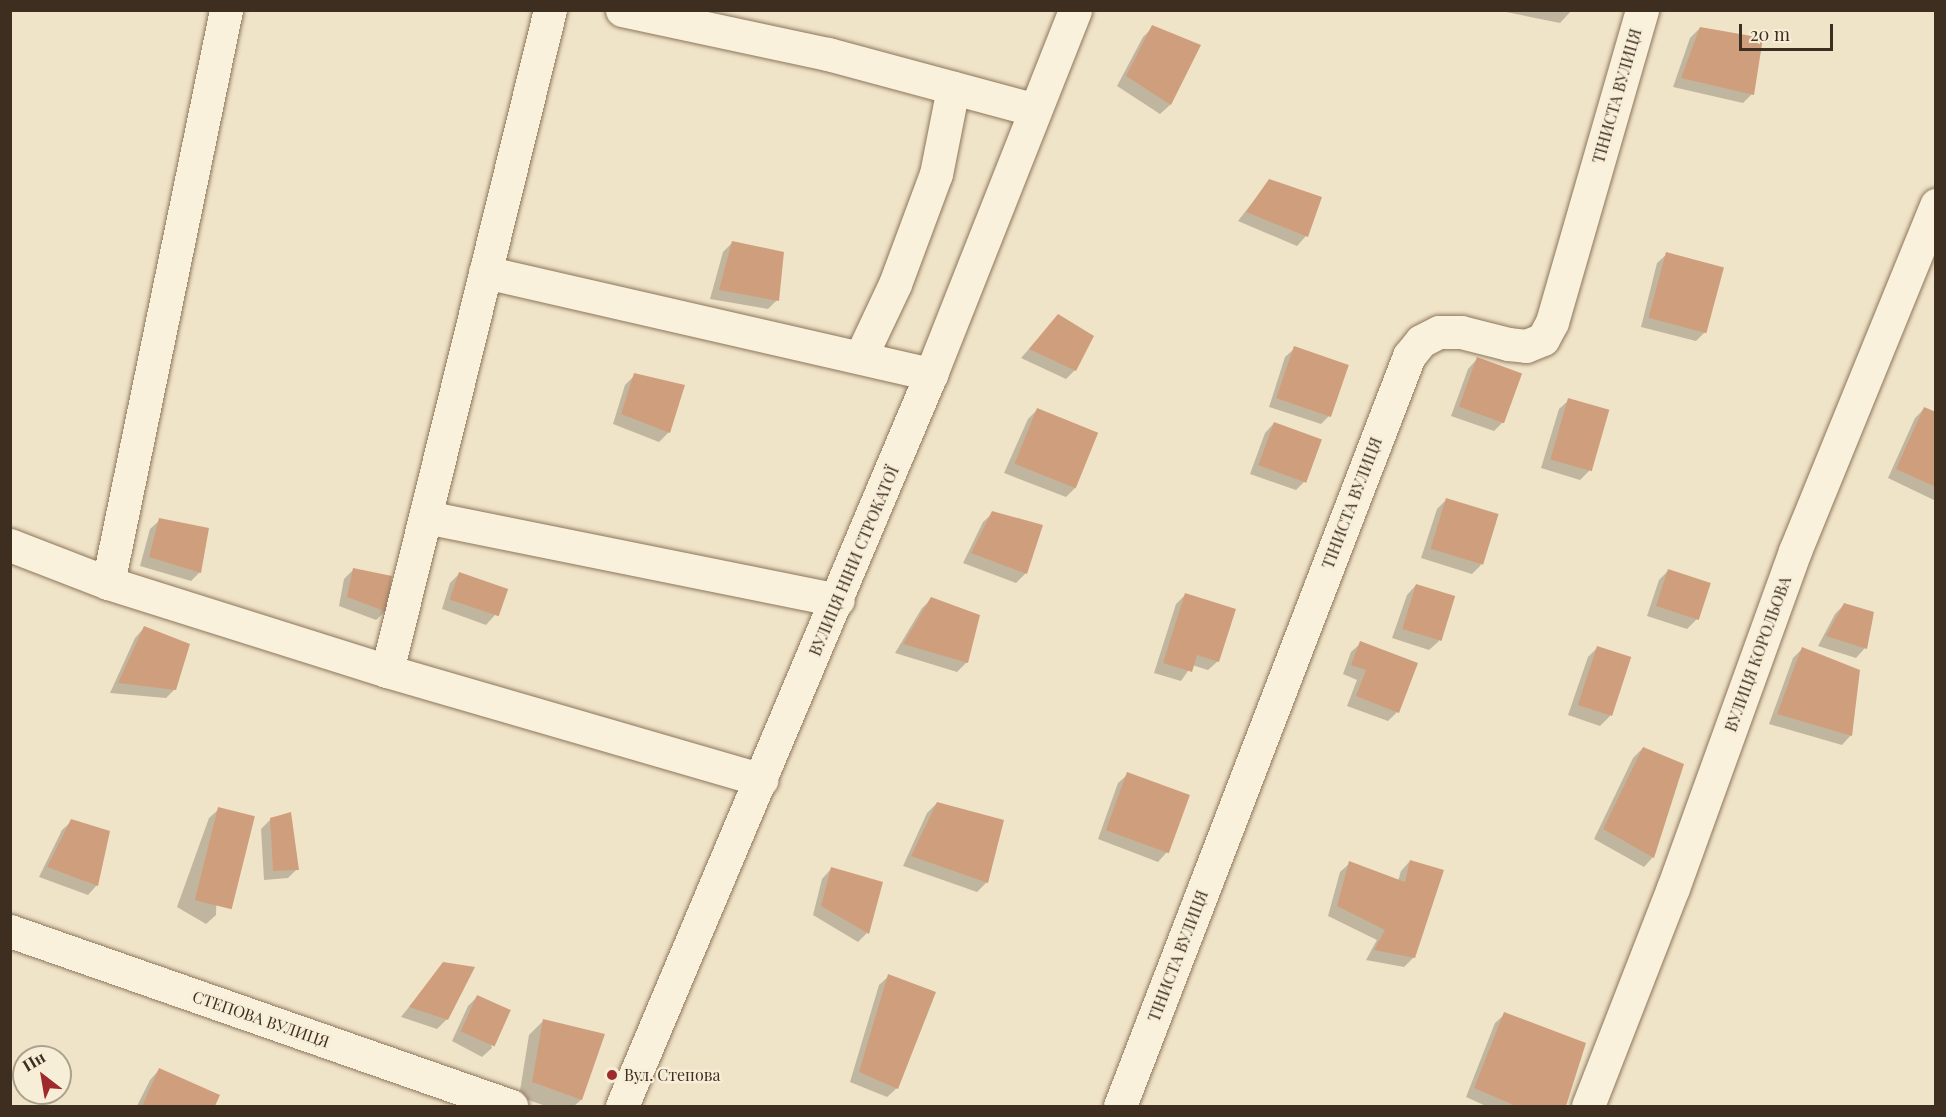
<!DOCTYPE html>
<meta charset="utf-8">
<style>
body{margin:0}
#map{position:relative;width:1946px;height:1117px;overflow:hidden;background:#f0e4c8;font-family:"Playfair Display",serif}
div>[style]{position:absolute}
.shadow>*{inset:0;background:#0003}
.building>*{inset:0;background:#cf9f7d;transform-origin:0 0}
.roads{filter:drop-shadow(0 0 2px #8d765c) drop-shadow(0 0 2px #8d765c)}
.minor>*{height:33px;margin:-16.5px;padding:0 16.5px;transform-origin:16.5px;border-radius:16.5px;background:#faf1dc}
.dots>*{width:16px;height:16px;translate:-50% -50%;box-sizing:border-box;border:3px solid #f7eed8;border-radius:50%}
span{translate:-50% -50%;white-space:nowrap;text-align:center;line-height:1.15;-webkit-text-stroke:4.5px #f7eed8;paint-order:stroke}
.street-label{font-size:16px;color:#3d2e20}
.poi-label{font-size:16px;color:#3d2e20}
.left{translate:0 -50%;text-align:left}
.frame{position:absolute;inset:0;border:12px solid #3d2e20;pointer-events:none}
.north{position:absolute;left:12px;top:1045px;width:60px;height:60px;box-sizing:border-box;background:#f7eed8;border:2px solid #ada18e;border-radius:50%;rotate:329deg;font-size:16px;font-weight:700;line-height:24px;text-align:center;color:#3d2e20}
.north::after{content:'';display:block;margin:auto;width:21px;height:27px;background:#9e2a2b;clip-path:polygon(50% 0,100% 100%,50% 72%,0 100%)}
.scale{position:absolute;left:1739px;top:24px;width:94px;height:27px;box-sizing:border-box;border:3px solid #3d2e20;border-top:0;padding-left:8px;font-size:18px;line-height:21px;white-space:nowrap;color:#3d2e20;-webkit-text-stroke:4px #f7eed8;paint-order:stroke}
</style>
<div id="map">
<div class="shadow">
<i style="clip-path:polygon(1507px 10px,1572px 10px,1560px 23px,1506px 12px)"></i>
<i style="clip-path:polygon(1153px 27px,1198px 46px,1170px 105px,1160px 114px,1117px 86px,1143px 37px)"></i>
<i style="clip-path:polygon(1700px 28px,1752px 94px,1743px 103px,1673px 87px,1690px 38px)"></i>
<i style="clip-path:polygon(1269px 181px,1306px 236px,1297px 246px,1238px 221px)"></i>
<i style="clip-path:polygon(732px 243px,777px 300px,768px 309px,710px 299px,723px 252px)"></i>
<i style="clip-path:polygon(1667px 254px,1705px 332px,1696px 341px,1641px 327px,1657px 263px)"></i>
<i style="clip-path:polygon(1058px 316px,1075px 370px,1066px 379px,1021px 358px)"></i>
<i style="clip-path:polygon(1295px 348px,1330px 415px,1321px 424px,1269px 407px,1285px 357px)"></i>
<i style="clip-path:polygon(1477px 359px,1503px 422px,1494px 431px,1451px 416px,1468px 369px)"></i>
<i style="clip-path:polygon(635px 375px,669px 432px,659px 442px,613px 424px,625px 385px)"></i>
<i style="clip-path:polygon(1569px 400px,1589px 471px,1580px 480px,1541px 468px,1559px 409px)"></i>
<i style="clip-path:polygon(1924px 409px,1936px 414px,1936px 501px,1888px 478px,1915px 418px)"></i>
<i style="clip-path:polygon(1037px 410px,1075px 488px,1066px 497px,1004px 473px,1028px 419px)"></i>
<i style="clip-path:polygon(1274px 423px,1305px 481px,1296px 490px,1250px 474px,1265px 433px)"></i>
<i style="clip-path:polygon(1447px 499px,1481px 565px,1472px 574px,1421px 558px,1437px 509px)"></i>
<i style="clip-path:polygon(993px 513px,1041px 526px,1025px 574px,1016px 583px,963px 563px,983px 522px)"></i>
<i style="clip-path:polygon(160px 520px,200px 572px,191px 581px,140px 566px,150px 529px)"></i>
<i style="clip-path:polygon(354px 569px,386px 611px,376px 620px,339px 606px,344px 579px)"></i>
<i style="clip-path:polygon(1668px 571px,1697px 619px,1687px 629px,1647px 616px,1659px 580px)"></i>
<i style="clip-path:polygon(459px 574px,495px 615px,486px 625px,442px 609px,450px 583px)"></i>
<i style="clip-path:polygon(1416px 585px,1439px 641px,1429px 650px,1392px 638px,1407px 595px)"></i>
<i style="clip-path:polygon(1186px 594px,1218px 661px,1208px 670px,1192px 665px,1181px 681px,1154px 673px,1176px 604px)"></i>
<i style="clip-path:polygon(932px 599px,967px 662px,957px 672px,895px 653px,922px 608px)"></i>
<i style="clip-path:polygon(1845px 604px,1865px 648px,1856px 658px,1818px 646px,1835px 614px)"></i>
<i style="clip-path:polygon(144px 628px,175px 689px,166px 698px,110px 693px,135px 638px)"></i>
<i style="clip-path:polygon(1361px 643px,1397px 712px,1388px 721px,1347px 706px,1357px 680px,1343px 674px,1351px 652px)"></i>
<i style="clip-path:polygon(1597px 648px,1610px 716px,1600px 726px,1568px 715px,1588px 657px)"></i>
<i style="clip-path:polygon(1802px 649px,1851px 735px,1842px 745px,1769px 724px,1793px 658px)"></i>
<i style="clip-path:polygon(1643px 748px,1653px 857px,1644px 867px,1594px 839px,1633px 758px)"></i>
<i style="clip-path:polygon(1128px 774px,1167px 852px,1158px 862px,1098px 839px,1118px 783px)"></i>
<i style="clip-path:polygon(937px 803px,987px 882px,977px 892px,903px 866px,927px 813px)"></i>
<i style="clip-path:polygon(219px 809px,216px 915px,206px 924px,177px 907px,209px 818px)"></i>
<i style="clip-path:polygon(270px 820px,297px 869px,288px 878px,264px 880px,261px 829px)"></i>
<i style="clip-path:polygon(72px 821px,97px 885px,88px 895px,39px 877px,62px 830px)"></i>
<i style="clip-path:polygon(1410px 861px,1414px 957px,1404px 967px,1366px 960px,1377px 940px,1328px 916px,1340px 872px,1350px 863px,1398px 881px,1401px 871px)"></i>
<i style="clip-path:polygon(831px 869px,867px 933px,858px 942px,813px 915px,822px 879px)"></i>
<i style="clip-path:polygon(444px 963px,472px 968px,446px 1020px,437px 1029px,401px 1017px)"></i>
<i style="clip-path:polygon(889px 976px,897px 1088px,887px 1097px,850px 1082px,879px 985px)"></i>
<i style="clip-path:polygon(478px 996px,492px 1048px,482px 1057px,452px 1041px,468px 1006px)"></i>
<i style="clip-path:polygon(1505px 1014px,1584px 1044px,1564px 1106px,1486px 1106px,1466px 1097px,1495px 1023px)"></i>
<i style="clip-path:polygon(543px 1021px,603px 1035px,581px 1100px,574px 1106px,546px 1106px,519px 1097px,529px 1035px)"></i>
<i style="clip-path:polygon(159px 1070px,218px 1096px,214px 1106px,137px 1106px,150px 1080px)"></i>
</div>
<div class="building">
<i style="clip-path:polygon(1152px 25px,1201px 45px,1171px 105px,1126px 76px)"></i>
<i style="clip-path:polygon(1700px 27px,1763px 38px,1754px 95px,1681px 78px)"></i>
<i style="clip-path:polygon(1269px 179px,1322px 197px,1308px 237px,1246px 212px)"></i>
<i style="clip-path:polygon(732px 241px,784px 252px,779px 301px,719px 290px)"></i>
<i style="left:1666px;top:252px;width:60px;height:68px;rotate:15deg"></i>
<i style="clip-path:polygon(1058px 314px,1094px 336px,1076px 371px,1029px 349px)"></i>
<i style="left:1294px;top:346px;width:58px;height:55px;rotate:19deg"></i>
<i style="left:1477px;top:357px;width:48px;height:53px;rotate:20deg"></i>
<i style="clip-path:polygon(634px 373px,685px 385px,670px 433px,621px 414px)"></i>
<i style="left:1568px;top:398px;width:43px;height:64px;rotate:16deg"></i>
<i style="clip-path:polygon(1924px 407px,1936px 412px,1936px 487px,1896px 469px)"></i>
<i style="left:1037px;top:408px;width:66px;height:60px;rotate:22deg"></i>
<i style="left:1274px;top:422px;width:51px;height:46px;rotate:20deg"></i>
<i style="left:1446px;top:498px;width:55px;height:53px;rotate:17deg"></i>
<i style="clip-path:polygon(992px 511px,1043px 525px,1027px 574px,971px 553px)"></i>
<i style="clip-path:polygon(159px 518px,209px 528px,201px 573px,149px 557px)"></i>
<i style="clip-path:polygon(353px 568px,392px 576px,387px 612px,347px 597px)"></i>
<i style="left:1668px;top:569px;width:45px;height:39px;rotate:18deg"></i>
<i style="left:459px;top:572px;width:52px;height:29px;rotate:19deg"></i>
<i style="left:1416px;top:584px;width:41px;height:47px;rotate:17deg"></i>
<i style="clip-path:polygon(1185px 593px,1236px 609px,1219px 662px,1197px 655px,1192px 672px,1163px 663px)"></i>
<i style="clip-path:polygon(931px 597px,980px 615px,968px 663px,903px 644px)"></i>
<i style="clip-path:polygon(1844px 603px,1874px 612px,1867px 649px,1826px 636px)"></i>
<i style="clip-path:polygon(144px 626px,190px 644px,176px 690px,118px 683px)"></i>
<i style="clip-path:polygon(1360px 641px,1418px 663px,1399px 713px,1356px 696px,1366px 670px,1351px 665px)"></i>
<i style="left:1597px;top:646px;width:36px;height:62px;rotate:18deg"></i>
<i style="clip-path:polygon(1802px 647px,1860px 670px,1852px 736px,1777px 714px)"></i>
<i style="clip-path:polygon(1643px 747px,1684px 764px,1654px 858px,1603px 829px)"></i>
<i style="left:1127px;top:772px;width:67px;height:62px;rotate:20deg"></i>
<i style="clip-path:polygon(937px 802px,1004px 820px,988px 883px,911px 856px)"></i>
<i style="left:218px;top:807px;width:38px;height:96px;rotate:14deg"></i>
<i style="clip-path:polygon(291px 812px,299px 870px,273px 871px,270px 818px)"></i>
<i style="clip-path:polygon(71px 819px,110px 831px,98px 886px,47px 867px)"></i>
<i style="clip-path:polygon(1410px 860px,1444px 870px,1415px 958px,1374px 950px,1385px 930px,1337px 906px,1349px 861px,1405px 882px)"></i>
<i style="clip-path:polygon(831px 867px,883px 882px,869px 934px,821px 906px)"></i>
<i style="clip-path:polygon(443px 962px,475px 967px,448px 1020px,409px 1007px)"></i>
<i style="clip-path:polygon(888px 974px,936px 992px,898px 1089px,859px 1072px)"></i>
<i style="left:477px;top:995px;width:37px;height:40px;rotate:24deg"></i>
<i style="clip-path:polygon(1504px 1012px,1586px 1043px,1566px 1106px,1516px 1106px,1474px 1088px)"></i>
<i style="clip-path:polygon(543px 1019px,605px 1034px,582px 1100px,532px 1082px)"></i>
<i style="clip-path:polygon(159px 1068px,220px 1095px,215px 1106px,142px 1106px)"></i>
</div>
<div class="roads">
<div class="minor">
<i style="left:622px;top:10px;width:211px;rotate:12.1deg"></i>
<i style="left:828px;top:54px;width:214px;rotate:15.1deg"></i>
<i style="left:485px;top:272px;width:458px;rotate:12.9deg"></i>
<i style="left:861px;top:356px;width:80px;rotate:-64.7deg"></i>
<i style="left:895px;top:284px;width:117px;rotate:-69.6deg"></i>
<i style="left:936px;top:174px;width:88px;rotate:-78.8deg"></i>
<i style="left:426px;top:517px;width:420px;rotate:11.4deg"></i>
<i style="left:10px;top:545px;width:105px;rotate:21.2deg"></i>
<i style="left:108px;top:583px;width:293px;rotate:17.5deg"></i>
<i style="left:387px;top:671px;width:390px;rotate:16.2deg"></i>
<i style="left:108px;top:583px;width:585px;rotate:-78.36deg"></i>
<i style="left:387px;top:671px;width:681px;rotate:-76.15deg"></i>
<i style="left:10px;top:931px;width:531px;rotate:19.25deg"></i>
<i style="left:622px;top:1106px;width:795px;rotate:-67.11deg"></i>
<i style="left:931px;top:374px;width:391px;rotate:-68.4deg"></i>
<i style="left:1120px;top:1106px;width:804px;rotate:-68.93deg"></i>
<i style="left:1409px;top:356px;width:19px;rotate:-51deg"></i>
<i style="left:1421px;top:341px;width:20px;rotate:-27deg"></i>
<i style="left:1439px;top:332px;width:22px"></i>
<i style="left:1461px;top:332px;width:49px;rotate:14.3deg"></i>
<i style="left:1508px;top:344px;width:18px;rotate:6deg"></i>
<i style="left:1526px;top:346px;width:18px;rotate:-22deg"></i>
<i style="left:1543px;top:339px;width:19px;rotate:-62deg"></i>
<i style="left:1552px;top:322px;width:325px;rotate:-73.9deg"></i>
<i style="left:1588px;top:1106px;width:234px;rotate:-68.7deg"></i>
<i style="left:1673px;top:888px;width:358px;rotate:-70.1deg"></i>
<i style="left:1795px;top:551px;width:374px;rotate:-67.8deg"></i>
</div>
</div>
<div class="dots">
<i style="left:612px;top:1075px;background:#9e2a2b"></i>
</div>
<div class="street-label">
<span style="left:1617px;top:96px;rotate:-74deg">ТІНИСТА ВУЛИЦЯ</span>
<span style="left:1352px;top:503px;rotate:-69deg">ТІНИСТА ВУЛИЦЯ</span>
<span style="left:854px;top:561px;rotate:-67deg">ВУЛИЦЯ НІНИ СТРОКАТОЇ</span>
<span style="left:1758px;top:654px;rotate:-70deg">ВУЛИЦЯ КОРОЛЬОВА</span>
<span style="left:1178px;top:956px;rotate:-69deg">ТІНИСТА ВУЛИЦЯ</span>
<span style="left:261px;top:1019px;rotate:19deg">СТЕПОВА ВУЛИЦЯ</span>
</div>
<div class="poi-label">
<span class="left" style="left:624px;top:1075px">Вул. Степова</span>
</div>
<div class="frame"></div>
<div class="north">Пн</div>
<div class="scale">20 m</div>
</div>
